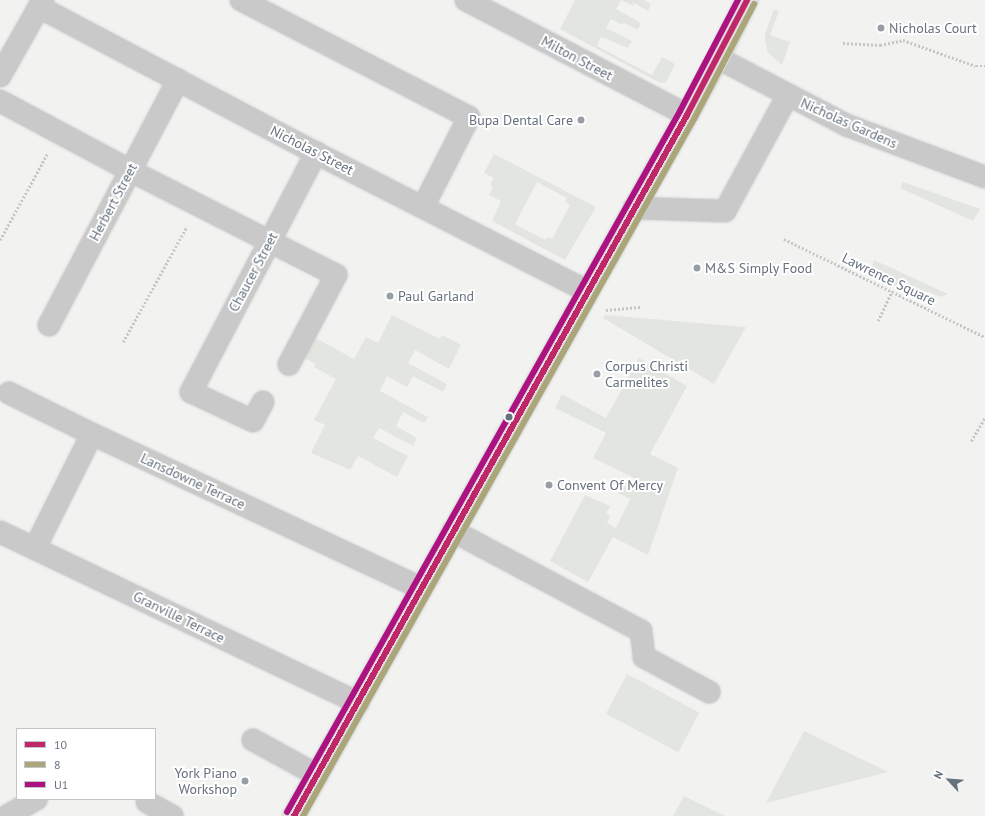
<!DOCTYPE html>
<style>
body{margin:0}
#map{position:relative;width:985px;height:816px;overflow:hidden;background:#f2f3f1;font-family:"PT Sans",sans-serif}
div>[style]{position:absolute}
.green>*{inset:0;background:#e2e5e0;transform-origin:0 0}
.path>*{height:2.5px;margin-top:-1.25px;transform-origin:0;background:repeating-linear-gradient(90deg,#c6c6c6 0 2px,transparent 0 4px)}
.roads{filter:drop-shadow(0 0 1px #cfd0d1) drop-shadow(0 0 1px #cfd0d1)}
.minor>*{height:22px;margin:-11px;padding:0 11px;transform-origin:11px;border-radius:11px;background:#c9c9ca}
.major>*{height:22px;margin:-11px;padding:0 11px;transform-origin:11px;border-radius:11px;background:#dedede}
.bus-1>*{height:6px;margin:-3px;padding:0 3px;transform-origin:3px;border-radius:3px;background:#c02769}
.bus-2>*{height:6px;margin:-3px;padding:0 3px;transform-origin:3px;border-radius:3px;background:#aba67a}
.bus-3>*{height:6px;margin:-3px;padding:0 3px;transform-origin:3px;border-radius:3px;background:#ad1380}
.dots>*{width:11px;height:11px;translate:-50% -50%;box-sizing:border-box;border:2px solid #fff;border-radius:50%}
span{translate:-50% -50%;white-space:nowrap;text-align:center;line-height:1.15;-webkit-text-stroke:4px #fff;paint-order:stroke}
.poi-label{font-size:14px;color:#66717e}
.left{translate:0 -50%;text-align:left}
.right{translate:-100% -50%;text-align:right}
.street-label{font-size:14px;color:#66717e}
.legend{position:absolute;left:16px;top:728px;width:140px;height:72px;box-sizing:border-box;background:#fff;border:1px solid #c2c6cb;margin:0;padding:5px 7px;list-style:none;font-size:12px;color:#66717e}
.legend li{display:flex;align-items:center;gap:8px;height:20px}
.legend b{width:20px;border:1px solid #c2c6cb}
.north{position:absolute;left:929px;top:760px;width:40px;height:40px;-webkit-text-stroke:3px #fff;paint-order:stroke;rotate:296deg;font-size:11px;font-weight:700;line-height:16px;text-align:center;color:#66717e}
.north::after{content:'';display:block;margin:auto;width:14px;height:18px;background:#66717e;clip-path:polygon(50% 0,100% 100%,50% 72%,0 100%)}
</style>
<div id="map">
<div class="green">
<i style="clip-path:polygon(575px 0,621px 0,616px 9px,641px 23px,638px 30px,624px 23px,622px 25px,611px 19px,606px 28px,632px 41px,628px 48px,601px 37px,597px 46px,652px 75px,662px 57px,675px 64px,666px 82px,660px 83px,560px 29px)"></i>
<i style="clip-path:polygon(621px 0,644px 0,651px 4px,648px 11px,634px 3px,633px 6px)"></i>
<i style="clip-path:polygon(774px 9px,779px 11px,770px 35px,790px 42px,782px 65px,768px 53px,765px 41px,765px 34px)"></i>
<i style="clip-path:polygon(evenodd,494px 154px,596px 207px,565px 260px,492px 221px,501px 201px,489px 195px,493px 187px,490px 185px,494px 178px,484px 173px,494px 154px,537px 182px,567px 198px,565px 202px,570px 205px,552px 239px,547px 237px,545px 240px,515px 224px,537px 182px)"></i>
<i style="clip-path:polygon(903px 182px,980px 209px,973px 221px,900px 188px)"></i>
<i style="clip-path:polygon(874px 260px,948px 294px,941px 297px,929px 292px,904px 291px,893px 287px,875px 276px,871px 270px)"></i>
<i style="clip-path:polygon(392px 315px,440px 339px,442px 335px,461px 345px,449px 369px,415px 350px,408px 363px,447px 384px,443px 392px,413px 376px,407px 387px,387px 376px,380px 391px,428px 417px,424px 423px,403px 412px,396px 426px,417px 438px,413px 446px,379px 428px,373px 438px,408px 456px,397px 477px,358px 456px,350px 470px,311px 453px,325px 425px,314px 420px,336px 379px,314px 367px,316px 364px,302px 357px,312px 336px,354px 359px,366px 337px,378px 343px)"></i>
<i style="clip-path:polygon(605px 315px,746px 327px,714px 384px,603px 318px)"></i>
<i style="clip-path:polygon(639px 358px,687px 386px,650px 454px,678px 468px,648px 555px,613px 537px,588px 582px,550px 561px,585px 495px,610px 506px,606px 514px,610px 516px,607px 523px,616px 528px,630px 499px,618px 493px,624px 482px,632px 486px,636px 479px,593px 458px,606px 433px,555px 408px,562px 394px,606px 418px)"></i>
<i style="left:627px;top:674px;width:82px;height:45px;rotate:28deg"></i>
<i style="clip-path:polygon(804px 731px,888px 772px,766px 803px)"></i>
<i style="clip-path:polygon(684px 796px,725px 816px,673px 816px)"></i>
</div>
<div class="path">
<i style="left:843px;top:43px;width:37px;rotate:3deg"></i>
<i style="left:880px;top:45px;width:24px;rotate:-12deg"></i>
<i style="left:903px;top:40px;width:77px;rotate:19.6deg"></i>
<i style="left:976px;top:66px;width:9px"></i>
<i style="left:784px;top:239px;width:224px;rotate:26deg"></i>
<i style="left:0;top:240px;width:98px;rotate:-61.3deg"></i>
<i style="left:606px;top:310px;width:36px;rotate:-5deg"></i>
<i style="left:878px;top:321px;width:33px;rotate:-65deg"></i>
<i style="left:123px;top:342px;width:132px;rotate:-61.1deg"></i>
<i style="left:971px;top:441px;width:27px;rotate:-59deg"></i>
</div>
<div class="roads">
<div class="minor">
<i style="left:241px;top:0;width:256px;rotate:27.2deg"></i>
<i style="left:469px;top:117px;width:101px;rotate:117.1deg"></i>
<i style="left:466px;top:0;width:249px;rotate:27.5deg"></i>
<i style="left:39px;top:7px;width:313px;rotate:27.8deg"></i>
<i style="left:316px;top:153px;width:304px;rotate:27deg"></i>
<i style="left:718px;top:58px;width:144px;rotate:27.6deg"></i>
<i style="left:846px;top:125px;width:148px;rotate:20.5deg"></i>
<i style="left:0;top:76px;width:87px;rotate:-60.5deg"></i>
<i style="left:0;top:101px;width:146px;rotate:28.1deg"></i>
<i style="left:129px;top:170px;width:232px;rotate:26.9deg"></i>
<i style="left:336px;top:275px;width:101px;rotate:117.8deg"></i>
<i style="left:634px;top:208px;width:91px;rotate:1.9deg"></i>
<i style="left:725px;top:211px;width:132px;rotate:-61.5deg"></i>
<i style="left:49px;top:325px;width:277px;rotate:-62.2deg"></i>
<i style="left:9px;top:393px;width:93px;rotate:26.3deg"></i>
<i style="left:92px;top:434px;width:363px;rotate:25.1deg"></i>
<i style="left:263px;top:402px;width:21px;rotate:118deg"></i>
<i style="left:253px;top:421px;width:68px;rotate:-154.9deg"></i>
<i style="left:191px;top:392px;width:270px;rotate:-62.4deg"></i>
<i style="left:453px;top:531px;width:213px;rotate:28deg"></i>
<i style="left:641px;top:631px;width:26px;rotate:83deg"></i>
<i style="left:644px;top:657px;width:74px;rotate:28.3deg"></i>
<i style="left:0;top:532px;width:397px;rotate:25.5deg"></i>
<i style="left:35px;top:548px;width:127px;rotate:-63.4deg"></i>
<i style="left:253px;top:740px;width:73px;rotate:28.7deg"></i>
<i style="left:147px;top:802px;width:29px;rotate:29deg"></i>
<i style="left:7px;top:816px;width:34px;rotate:-30deg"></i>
</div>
<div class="major">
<i style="left:294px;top:816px;width:804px;rotate:-60.72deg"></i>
<i style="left:687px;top:115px;width:65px;rotate:-61.5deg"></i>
<i style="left:718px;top:58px;width:65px;rotate:-63.4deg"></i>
</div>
</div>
<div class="bus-1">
<i style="left:294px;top:816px;width:804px;rotate:-60.72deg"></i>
<i style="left:687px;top:115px;width:130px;rotate:-62.4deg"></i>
</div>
<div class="bus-2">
<i style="left:303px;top:816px;width:799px;rotate:-60.71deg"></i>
<i style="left:694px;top:119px;width:130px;rotate:-62.4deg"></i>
</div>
<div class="bus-3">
<i style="left:287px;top:812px;width:804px;rotate:-60.72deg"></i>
<i style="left:680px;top:111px;width:125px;rotate:-62.4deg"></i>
</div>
<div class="dots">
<i style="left:881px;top:28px;background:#979ea6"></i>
<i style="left:581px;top:120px;background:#979ea6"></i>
<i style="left:697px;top:268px;background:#979ea6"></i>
<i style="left:390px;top:296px;background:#979ea6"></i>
<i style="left:597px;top:374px;background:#979ea6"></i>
<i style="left:509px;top:417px;background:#66717e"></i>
<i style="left:549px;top:485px;background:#979ea6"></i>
<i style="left:245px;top:781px;background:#979ea6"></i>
</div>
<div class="poi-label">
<span class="left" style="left:889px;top:28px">Nicholas Court</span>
<span class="right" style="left:573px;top:120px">Bupa Dental Care</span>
<span class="left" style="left:705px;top:268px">M&amp;S Simply Food</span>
<span class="left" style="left:398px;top:296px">Paul Garland</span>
<span class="left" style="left:605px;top:374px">Corpus Christi<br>Carmelites</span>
<span class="left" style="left:557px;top:485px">Convent Of Mercy</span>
<span class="right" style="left:237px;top:781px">York Piano<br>Workshop</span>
</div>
<div class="street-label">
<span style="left:577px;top:58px;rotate:28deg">Milton Street</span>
<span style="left:849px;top:123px;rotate:24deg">Nicholas Gardens</span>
<span style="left:312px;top:150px;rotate:27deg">Nicholas Street</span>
<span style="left:113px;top:202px;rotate:-62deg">Herbert Street</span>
<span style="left:253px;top:272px;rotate:-62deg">Chaucer Street</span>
<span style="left:889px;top:279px;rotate:26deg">Lawrence Square</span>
<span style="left:193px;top:481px;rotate:25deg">Lansdowne Terrace</span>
<span style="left:179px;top:617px;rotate:26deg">Granville Terrace</span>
</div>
<ul class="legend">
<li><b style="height:5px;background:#c02769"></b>10</li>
<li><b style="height:5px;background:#aba67a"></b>8</li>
<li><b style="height:5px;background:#ad1380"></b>U1</li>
</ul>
<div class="north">N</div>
</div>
